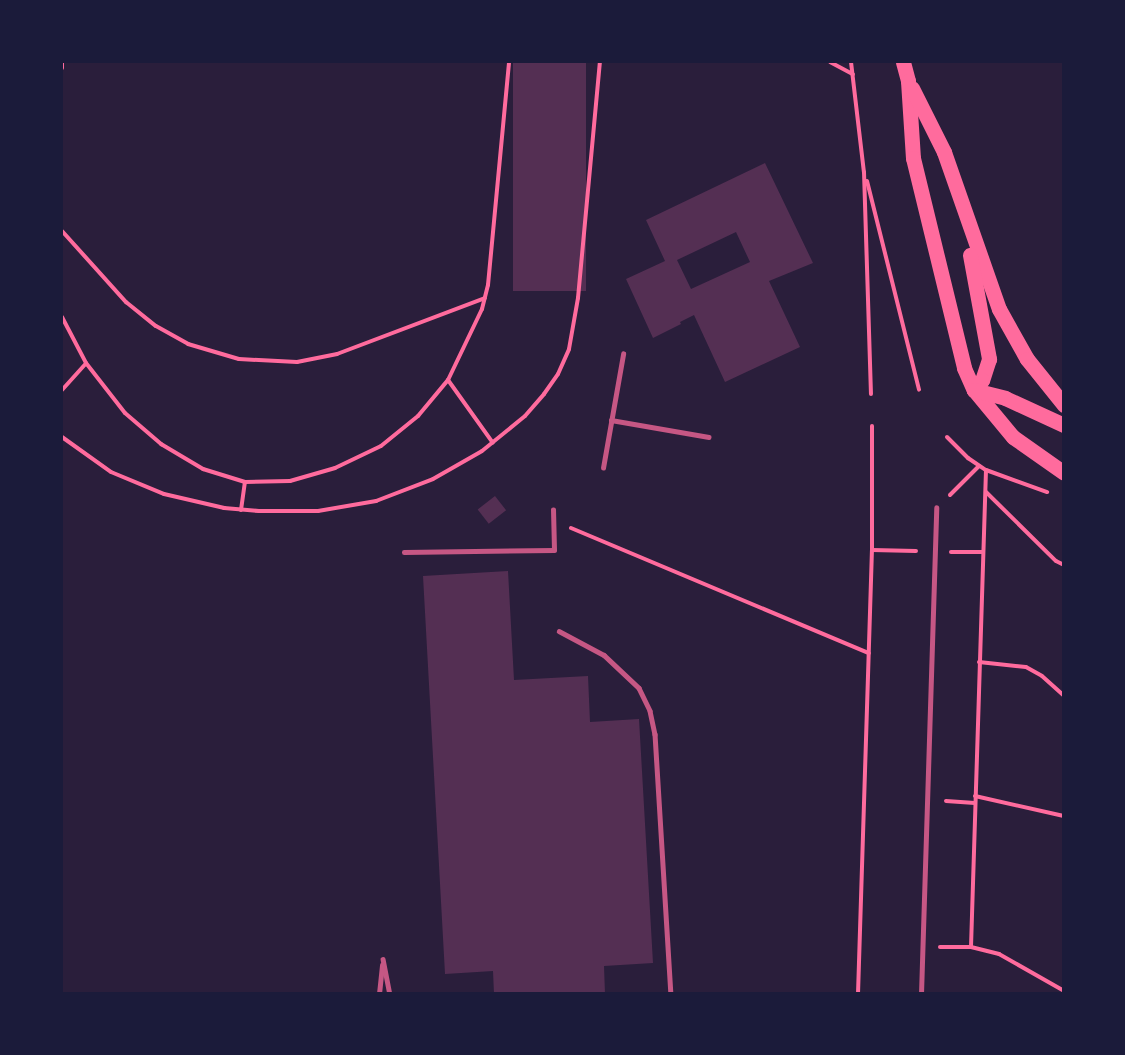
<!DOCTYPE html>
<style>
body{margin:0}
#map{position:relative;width:1125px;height:1055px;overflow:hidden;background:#1b1b3a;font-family:Lato,sans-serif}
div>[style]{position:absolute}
.green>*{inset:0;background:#2a1e3b;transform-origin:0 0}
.building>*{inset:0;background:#542f53;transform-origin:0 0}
.path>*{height:4px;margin:-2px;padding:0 2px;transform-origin:2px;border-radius:2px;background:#ff6b9d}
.service>*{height:4.5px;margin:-2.25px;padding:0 2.25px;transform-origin:2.25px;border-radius:2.25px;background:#c65784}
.pedestrian>*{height:5px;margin:-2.5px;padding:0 2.5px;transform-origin:2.5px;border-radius:2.5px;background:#c65784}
.primary>*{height:15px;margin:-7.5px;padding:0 7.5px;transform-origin:7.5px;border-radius:7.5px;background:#ff6b9d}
span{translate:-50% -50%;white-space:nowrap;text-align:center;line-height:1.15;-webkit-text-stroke:6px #1b1b3a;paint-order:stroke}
.frame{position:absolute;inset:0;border:63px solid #1b1b3a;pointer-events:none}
</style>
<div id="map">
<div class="green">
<i style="left:62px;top:62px;width:1001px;height:931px"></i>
</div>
<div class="building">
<i style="left:513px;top:62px;width:73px;height:229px"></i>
<i style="clip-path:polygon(evenodd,765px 163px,813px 263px,769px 281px,800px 347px,725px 382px,694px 315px,680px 322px,681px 324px,653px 338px,626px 279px,665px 261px,646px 220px,765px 163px,736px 232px,750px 262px,691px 289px,677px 260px,736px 232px)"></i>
<i style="left:495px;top:496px;width:18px;height:22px;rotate:52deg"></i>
<i style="clip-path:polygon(508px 571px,514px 680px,588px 676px,590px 722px,639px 719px,653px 963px,604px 966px,605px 994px,494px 994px,493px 971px,445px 974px,423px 576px)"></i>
</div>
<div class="path">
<i style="left:830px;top:62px;width:26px;rotate:28deg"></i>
<i style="left:851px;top:62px;width:111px;rotate:83.3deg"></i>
<i style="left:864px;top:172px;width:222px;rotate:88.2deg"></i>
<i style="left:62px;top:68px;width:6px;rotate:-90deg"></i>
<i style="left:867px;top:181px;width:215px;rotate:76deg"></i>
<i style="left:62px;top:231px;width:96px;rotate:48deg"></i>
<i style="left:126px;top:302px;width:38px;rotate:39deg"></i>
<i style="left:156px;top:326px;width:37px;rotate:29deg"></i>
<i style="left:188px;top:344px;width:53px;rotate:16.4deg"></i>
<i style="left:239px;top:359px;width:58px;rotate:3deg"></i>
<i style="left:297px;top:362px;width:41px;rotate:-11.3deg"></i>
<i style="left:337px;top:354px;width:158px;rotate:-20.7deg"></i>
<i style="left:62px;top:317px;width:52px;rotate:62.4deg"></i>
<i style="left:86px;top:363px;width:63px;rotate:52deg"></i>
<i style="left:125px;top:413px;width:48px;rotate:40.7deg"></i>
<i style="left:161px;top:444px;width:49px;rotate:30.8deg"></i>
<i style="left:203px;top:469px;width:44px;rotate:17.2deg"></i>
<i style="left:245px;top:482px;width:45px;rotate:-1.3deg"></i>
<i style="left:290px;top:481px;width:47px;rotate:-16.1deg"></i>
<i style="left:335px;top:468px;width:51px;rotate:-25.6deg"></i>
<i style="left:381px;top:446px;width:48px;rotate:-39deg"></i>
<i style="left:418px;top:416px;width:47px;rotate:-50.2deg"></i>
<i style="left:448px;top:380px;width:79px;rotate:-64.4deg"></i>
<i style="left:482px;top:309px;width:25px;rotate:-76deg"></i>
<i style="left:488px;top:285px;width:224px;rotate:-84.6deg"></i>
<i style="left:448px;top:380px;width:77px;rotate:54.5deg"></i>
<i style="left:62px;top:390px;width:36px;rotate:-48deg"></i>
<i style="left:62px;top:437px;width:60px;rotate:35.5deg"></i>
<i style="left:111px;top:472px;width:57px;rotate:22.5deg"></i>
<i style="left:164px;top:494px;width:62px;rotate:13.1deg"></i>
<i style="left:224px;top:508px;width:35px;rotate:5deg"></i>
<i style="left:259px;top:511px;width:59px"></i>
<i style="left:318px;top:511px;width:59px;rotate:-9.8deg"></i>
<i style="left:376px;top:501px;width:61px;rotate:-21.1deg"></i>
<i style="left:433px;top:479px;width:56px;rotate:-29.7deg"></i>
<i style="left:482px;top:451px;width:55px;rotate:-39.1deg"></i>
<i style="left:525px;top:416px;width:29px;rotate:-49deg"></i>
<i style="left:544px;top:394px;width:24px;rotate:-55deg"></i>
<i style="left:558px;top:374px;width:27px;rotate:-66deg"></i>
<i style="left:569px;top:349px;width:52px;rotate:-80deg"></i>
<i style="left:578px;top:298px;width:237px;rotate:-84.7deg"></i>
<i style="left:947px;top:437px;width:30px;rotate:45deg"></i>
<i style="left:968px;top:458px;width:22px;rotate:34deg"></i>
<i style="left:986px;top:470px;width:65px;rotate:19.8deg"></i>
<i style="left:986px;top:492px;width:98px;rotate:44.6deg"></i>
<i style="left:1056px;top:561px;width:9px;rotate:27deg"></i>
<i style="left:950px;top:495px;width:41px;rotate:-45deg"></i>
<i style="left:241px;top:510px;width:28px;rotate:-82deg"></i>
<i style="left:571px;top:528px;width:323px;rotate:22.8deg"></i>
<i style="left:872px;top:550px;width:44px;rotate:1.3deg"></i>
<i style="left:951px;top:552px;width:32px"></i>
<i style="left:979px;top:662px;width:47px;rotate:6.1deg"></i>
<i style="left:1026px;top:667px;width:18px;rotate:29deg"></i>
<i style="left:1042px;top:676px;width:30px;rotate:42deg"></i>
<i style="left:975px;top:796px;width:91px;rotate:12.7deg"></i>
<i style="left:946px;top:801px;width:29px;rotate:4deg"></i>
<i style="left:940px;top:947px;width:31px"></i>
<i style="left:971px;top:947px;width:29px;rotate:14deg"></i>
<i style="left:999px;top:954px;width:75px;rotate:29.6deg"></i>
<i style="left:971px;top:947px;width:477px;rotate:-88.2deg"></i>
<i style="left:858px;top:994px;width:444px;rotate:-88.2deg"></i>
<i style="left:872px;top:550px;width:124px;rotate:-90deg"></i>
</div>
<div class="service">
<i style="left:611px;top:420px;width:99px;rotate:9.8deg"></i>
<i style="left:603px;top:468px;width:116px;rotate:-80deg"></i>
<i style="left:404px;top:552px;width:150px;rotate:-0.8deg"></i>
<i style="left:554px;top:550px;width:40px;rotate:-91.4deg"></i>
<i style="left:559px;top:631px;width:51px;rotate:28.1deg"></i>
<i style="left:604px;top:655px;width:48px;rotate:43.3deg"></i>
<i style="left:639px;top:688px;width:25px;rotate:64deg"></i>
<i style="left:650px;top:711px;width:24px;rotate:78deg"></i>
<i style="left:655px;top:734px;width:260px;rotate:86.5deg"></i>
<i style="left:383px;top:959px;width:36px;rotate:79deg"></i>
<i style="left:379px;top:994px;width:29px;rotate:-84deg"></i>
</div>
<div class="pedestrian">
<i style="left:921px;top:994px;width:487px;rotate:-88.2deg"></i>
</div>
<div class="primary">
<i style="left:903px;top:62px;width:20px;rotate:75deg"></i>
<i style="left:908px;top:81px;width:77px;rotate:86.3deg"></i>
<i style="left:913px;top:158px;width:216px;rotate:76.3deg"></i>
<i style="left:964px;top:368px;width:24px;rotate:66deg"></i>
<i style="left:974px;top:390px;width:61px;rotate:50.3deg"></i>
<i style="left:1013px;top:437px;width:62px;rotate:35.2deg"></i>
<i style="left:912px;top:88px;width:72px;rotate:63.4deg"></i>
<i style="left:944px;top:152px;width:166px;rotate:70.7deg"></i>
<i style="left:999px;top:309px;width:57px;rotate:60.8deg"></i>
<i style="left:1027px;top:359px;width:59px;rotate:51.2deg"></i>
<i style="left:970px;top:255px;width:106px;rotate:79.6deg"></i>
<i style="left:989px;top:359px;width:22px;rotate:108deg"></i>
<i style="left:982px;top:380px;width:13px;rotate:129deg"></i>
<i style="left:974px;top:390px;width:32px;rotate:14deg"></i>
<i style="left:1005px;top:398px;width:65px;rotate:24.6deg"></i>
</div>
<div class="frame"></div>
</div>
